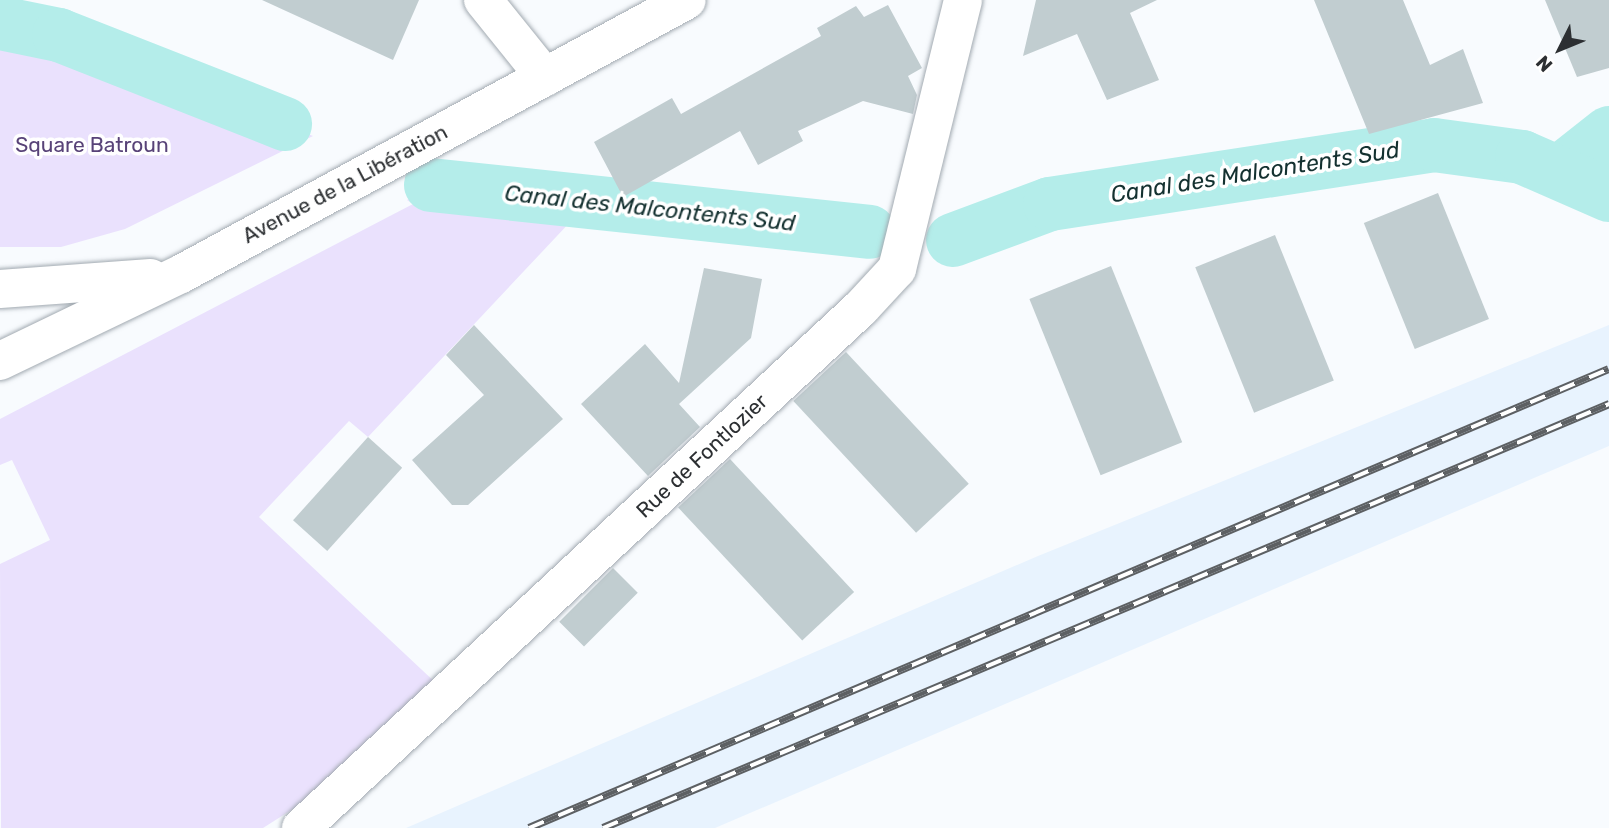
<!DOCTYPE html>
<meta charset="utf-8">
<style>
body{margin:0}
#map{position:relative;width:1609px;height:828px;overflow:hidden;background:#f8fbfe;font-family:Rubik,sans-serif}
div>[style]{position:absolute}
.built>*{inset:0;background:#e8f3fe}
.green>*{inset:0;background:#eae1fd}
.canal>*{height:54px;margin:-27px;padding:0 27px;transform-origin:27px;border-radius:27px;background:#b4edea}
.building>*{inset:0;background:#c1cdd0;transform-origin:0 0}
.roads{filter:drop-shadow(0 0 2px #a2aab1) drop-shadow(0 0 2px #a2aab1)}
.street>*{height:38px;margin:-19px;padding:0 19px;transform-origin:19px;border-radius:19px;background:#fff}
.secondary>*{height:38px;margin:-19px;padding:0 19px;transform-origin:19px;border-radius:19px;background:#fff}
.rail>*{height:8px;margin-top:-4px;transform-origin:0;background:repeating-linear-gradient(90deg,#fff 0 16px,#5d6063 0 32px);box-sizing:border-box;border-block:2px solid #5d6063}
span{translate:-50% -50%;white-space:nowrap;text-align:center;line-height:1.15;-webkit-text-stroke:7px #fff;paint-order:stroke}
.park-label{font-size:21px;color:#584378}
.street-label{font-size:21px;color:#2c2f32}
.water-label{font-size:23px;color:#143130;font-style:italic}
.north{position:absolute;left:1525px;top:14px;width:70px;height:70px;-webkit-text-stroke:5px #fff;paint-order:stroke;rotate:227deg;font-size:19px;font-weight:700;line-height:28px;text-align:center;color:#2c2f32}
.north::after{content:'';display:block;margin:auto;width:24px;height:32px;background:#2c2f32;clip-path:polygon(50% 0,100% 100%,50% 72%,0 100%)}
</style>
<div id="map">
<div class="built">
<i style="clip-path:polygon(1609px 325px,1609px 446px,715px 828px,406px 828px,1038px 556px)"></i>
</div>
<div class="green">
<i style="clip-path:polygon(0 25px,59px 35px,313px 136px,125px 229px,61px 247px,0 247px)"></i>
<i style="clip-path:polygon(423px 191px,572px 220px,368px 437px,349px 421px,259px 517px,438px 685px,326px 788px,263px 828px,1px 828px,0 564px,50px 540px,12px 460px,0 465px,0 419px,413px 204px,407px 200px)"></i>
</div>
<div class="canal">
<i style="left:0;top:23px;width:60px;rotate:11.5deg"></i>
<i style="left:59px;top:35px;width:243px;rotate:21.5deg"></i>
<i style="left:1561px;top:171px;width:61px;rotate:-38.4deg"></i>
<i style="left:431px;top:185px;width:441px;rotate:6.1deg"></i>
<i style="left:953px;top:240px;width:103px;rotate:-20.4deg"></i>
<i style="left:1050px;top:204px;width:389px;rotate:-8.7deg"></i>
<i style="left:1434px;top:145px;width:89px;rotate:7.8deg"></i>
<i style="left:1522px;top:157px;width:95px;rotate:23.6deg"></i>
</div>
<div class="building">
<i style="clip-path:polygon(262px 0,419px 0,393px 60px)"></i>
<i style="clip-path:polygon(1036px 0,1157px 0,1130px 13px,1159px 80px,1107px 100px,1077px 34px,1023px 56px)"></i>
<i style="clip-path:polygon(1314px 0,1403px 0,1430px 65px,1463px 49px,1483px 103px,1369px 134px)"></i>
<i style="clip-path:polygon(1545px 0,1609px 0,1609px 68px,1577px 77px)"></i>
<i style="clip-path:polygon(888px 5px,922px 68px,908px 76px,917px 95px,913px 114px,863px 101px,798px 131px,803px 141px,758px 165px,740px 131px,623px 197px,594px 142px,672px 98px,681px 114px,821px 36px,817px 28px,856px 6px,864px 17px)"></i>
<i style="left:1438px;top:193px;width:136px;height:80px;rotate:68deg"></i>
<i style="left:1275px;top:235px;width:157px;height:86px;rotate:68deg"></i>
<i style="left:1111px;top:266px;width:190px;height:88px;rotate:68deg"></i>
<i style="clip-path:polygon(704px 268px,762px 279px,751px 338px,679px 404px,700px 427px,648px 476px,581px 404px,645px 344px,679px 383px)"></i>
<i style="clip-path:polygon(474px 325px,563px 419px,468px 505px,452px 505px,412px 460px,484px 395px,446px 355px)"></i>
<i style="left:846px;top:352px;width:180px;height:72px;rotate:47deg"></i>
<i style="left:368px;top:437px;width:46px;height:112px;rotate:42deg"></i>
<i style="left:730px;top:459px;width:182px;height:71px;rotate:47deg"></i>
<i style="left:613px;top:568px;width:35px;height:76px;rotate:45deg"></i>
</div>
<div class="roads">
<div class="street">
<i style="left:483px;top:0;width:99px;rotate:51.2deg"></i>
<i style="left:301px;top:828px;width:764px;rotate:-42.88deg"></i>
<i style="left:861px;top:308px;width:53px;rotate:-47.3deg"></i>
<i style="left:897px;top:269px;width:277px;rotate:-76.2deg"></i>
</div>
<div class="secondary">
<i style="left:0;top:289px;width:151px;rotate:-4.2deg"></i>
<i style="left:0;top:361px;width:201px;rotate:-25.7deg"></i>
<i style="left:181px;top:274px;width:575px;rotate:-28.44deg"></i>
</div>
</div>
<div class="rail">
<i style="left:529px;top:828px;width:1173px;rotate:-23.03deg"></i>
<i style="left:603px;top:828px;width:1092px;rotate:-22.85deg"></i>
</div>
<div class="park-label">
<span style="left:92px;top:145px">Square Batroun</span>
</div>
<div class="street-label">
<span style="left:345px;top:184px;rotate:-28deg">Avenue de la Libération</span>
<span style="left:702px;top:456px;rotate:-43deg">Rue de Fontlozier</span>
</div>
<div class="water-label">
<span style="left:1255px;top:172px;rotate:-9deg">Canal des Malcontents Sud</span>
<span style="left:650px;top:208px;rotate:6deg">Canal des Malcontents Sud</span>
</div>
<div class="north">N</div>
</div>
